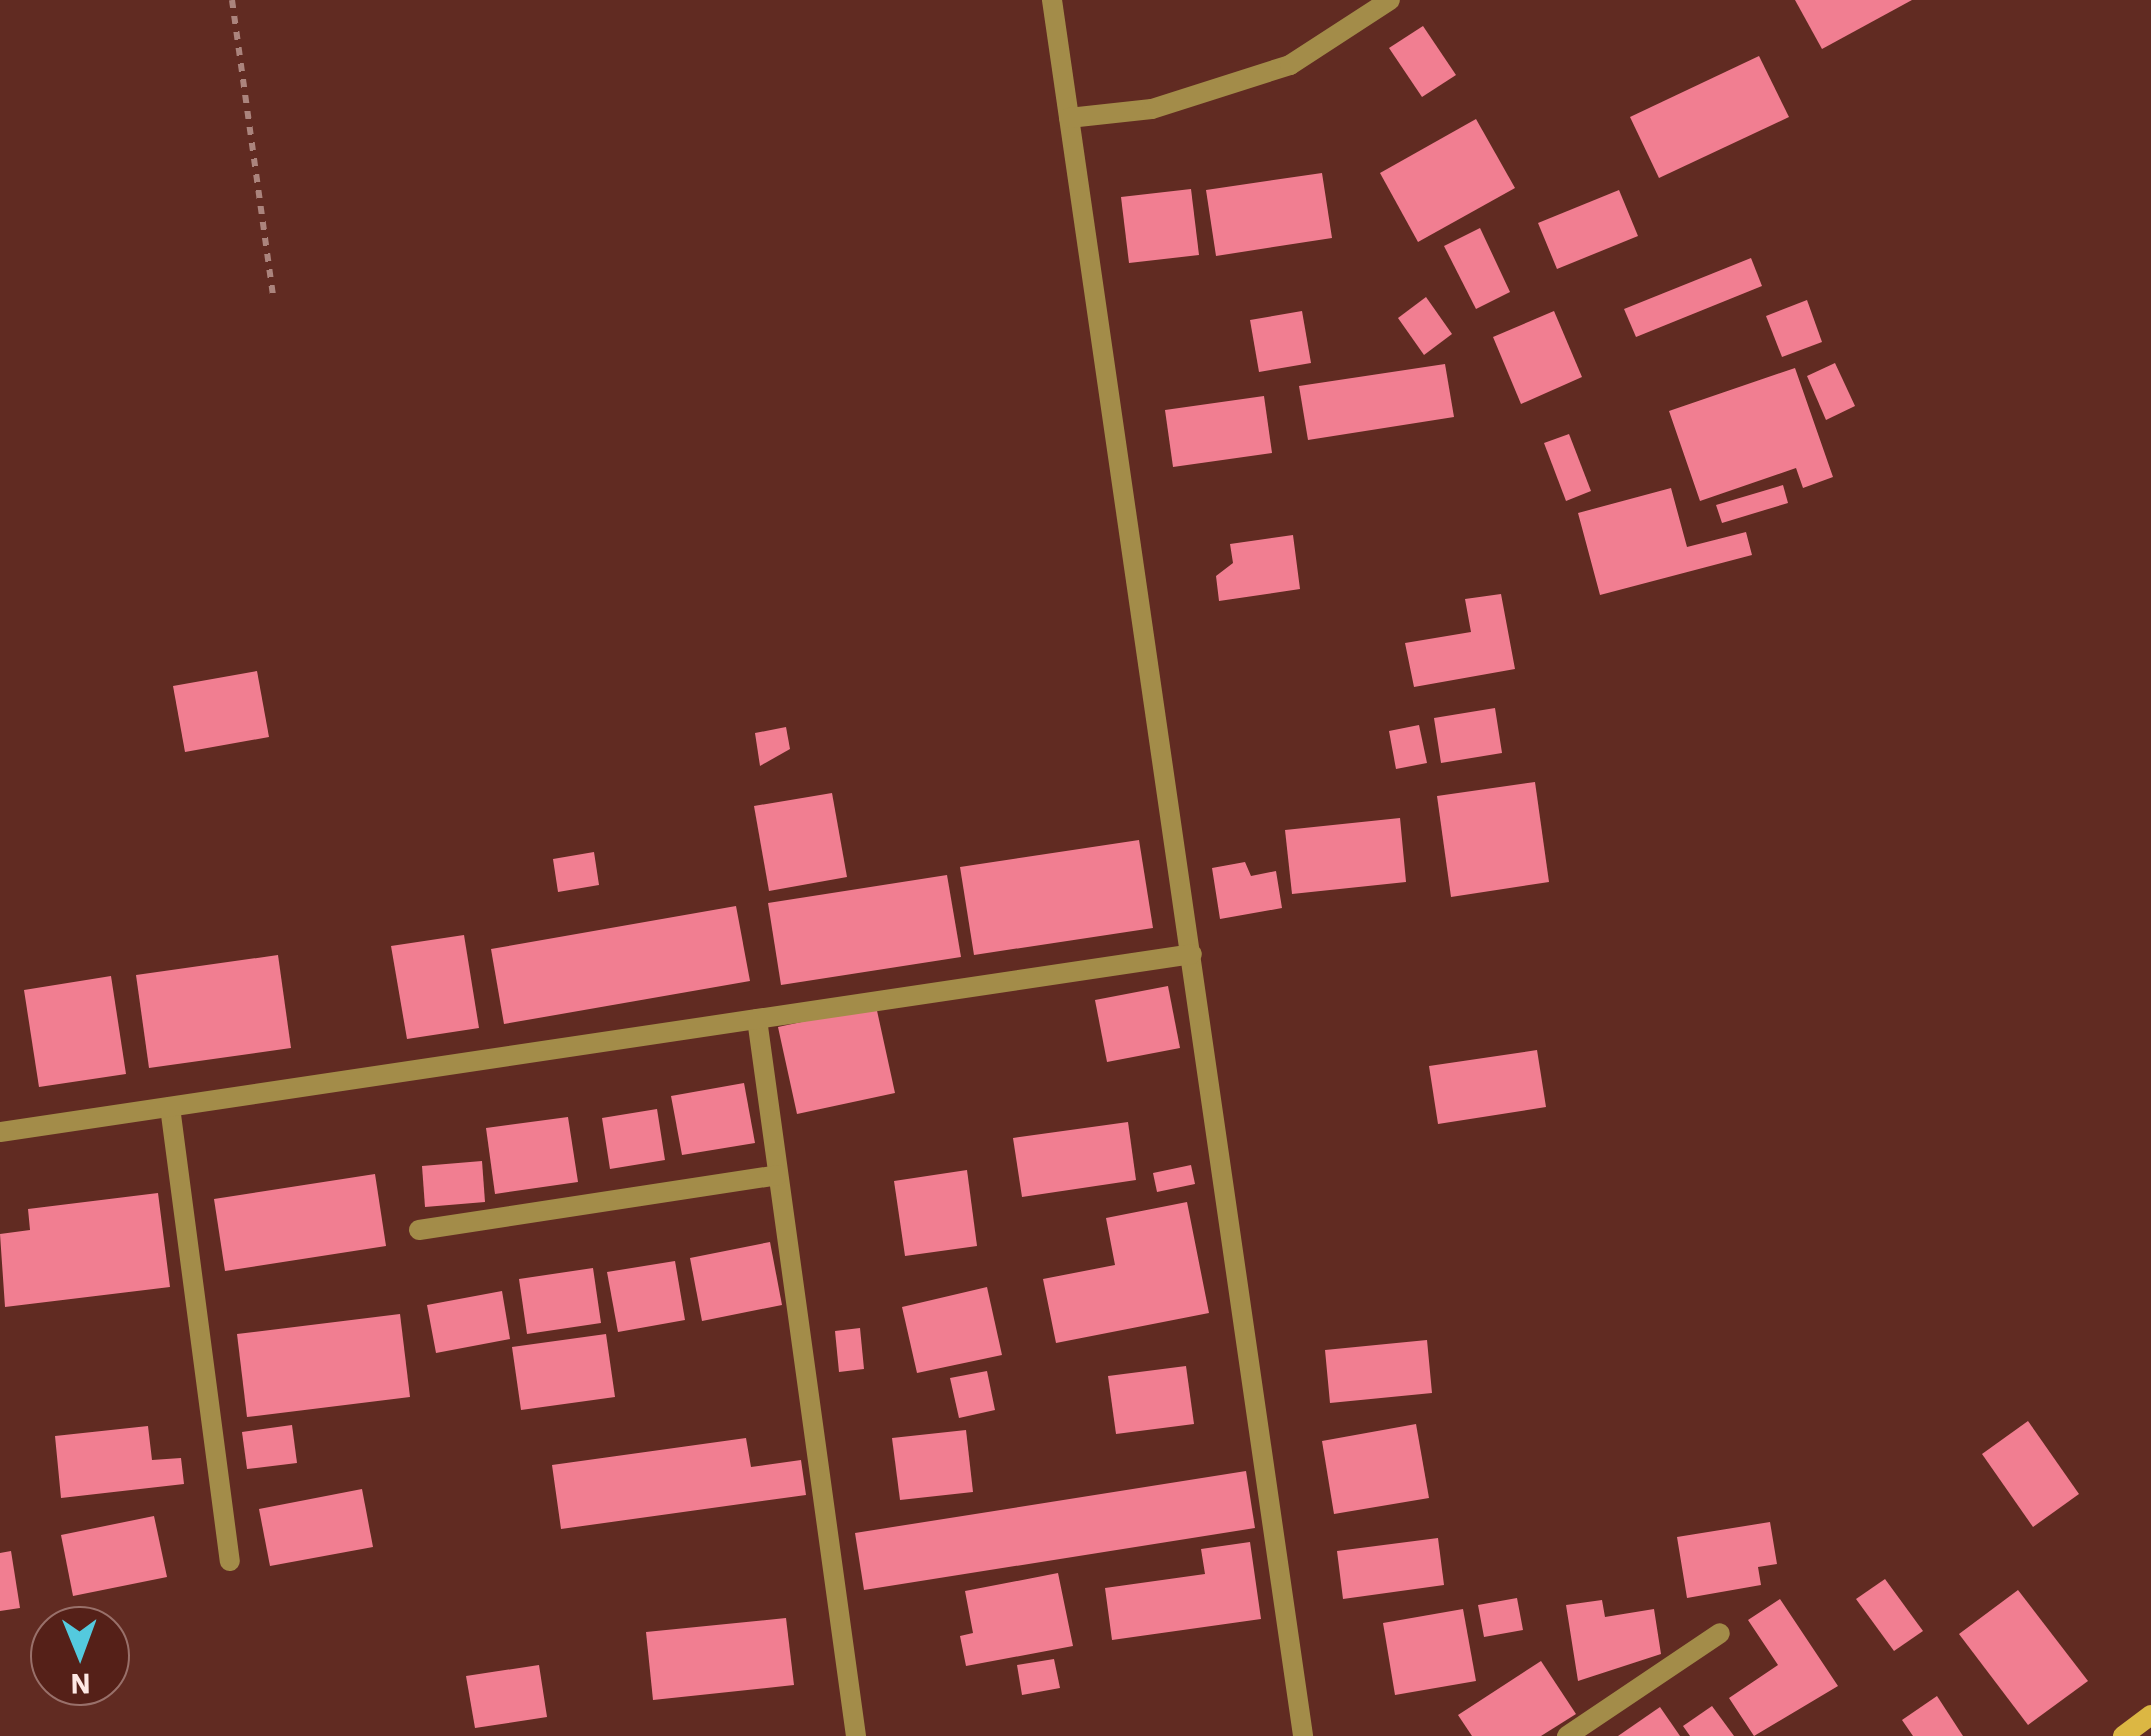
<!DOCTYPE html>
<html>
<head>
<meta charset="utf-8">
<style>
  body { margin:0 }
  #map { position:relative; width:2151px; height:1736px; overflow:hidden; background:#612b22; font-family:"IBM Plex Sans",sans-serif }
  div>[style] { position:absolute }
  .building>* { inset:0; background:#f17e91 }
  .path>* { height:6px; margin-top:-3px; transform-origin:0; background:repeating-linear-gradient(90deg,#ab847d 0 8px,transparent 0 16px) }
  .minor>* { height:20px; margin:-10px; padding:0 10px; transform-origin:10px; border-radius:10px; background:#a38c49 }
  .secondary>* { height:20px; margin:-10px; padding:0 10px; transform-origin:10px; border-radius:10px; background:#dcb743 }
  span { translate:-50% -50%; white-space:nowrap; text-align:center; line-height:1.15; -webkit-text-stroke:10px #552018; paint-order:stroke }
  .north { position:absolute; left:30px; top:1606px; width:100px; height:100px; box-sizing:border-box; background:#552018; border:2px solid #99706a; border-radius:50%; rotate:179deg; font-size:28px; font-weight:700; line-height:40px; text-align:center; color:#fee8e4 }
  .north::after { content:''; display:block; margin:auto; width:35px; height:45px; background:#54cade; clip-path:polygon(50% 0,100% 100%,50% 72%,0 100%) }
</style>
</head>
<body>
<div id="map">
  <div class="building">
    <div style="clip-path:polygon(1795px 0,1912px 0,1822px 49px)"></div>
    <div style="clip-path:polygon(1423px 26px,1456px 75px,1422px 97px,1389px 48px)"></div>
    <div style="clip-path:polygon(1759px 56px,1789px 117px,1659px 178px,1630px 117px)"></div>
    <div style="clip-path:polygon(1476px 119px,1515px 188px,1418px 242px,1380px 173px)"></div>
    <div style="clip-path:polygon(1322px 173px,1332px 238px,1216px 256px,1206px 190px)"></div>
    <div style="clip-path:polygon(1191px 189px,1199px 255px,1129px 263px,1121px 197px)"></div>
    <div style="clip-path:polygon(1619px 190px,1638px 236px,1557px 269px,1538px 223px)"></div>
    <div style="clip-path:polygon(1480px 228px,1510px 292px,1476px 309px,1444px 246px)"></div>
    <div style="clip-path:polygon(1751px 258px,1762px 286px,1636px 337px,1624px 309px)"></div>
    <div style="clip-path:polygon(1426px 297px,1452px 334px,1424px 355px,1398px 318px)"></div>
    <div style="clip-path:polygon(1807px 300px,1822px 342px,1782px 357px,1766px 316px)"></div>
    <div style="clip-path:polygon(1302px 311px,1311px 363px,1259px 372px,1250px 320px)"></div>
    <div style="clip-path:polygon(1554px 311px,1582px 377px,1521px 404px,1493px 337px)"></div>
    <div style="clip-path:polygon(1835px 363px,1855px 406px,1826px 420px,1807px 376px)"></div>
    <div style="clip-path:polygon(1445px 364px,1454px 417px,1308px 440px,1299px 386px)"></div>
    <div style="clip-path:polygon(1795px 368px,1833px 477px,1803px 488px,1796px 468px,1700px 501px,1669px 411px)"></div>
    <div style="clip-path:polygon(1264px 396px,1272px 453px,1173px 467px,1165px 410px)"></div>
    <div style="clip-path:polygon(1569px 434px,1591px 491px,1566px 501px,1544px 443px)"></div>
    <div style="clip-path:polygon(1783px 485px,1788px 503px,1722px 523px,1716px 505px)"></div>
    <div style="clip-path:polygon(1671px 488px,1687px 547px,1746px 532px,1752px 555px,1600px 595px,1578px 513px)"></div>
    <div style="clip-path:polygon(1293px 535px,1300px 589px,1219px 601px,1216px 576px,1233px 563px,1230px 544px)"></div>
    <div style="clip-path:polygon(1501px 594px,1515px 669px,1414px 687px,1405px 643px,1471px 632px,1465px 599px)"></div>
    <div style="clip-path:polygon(257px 671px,269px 737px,185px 752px,173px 686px)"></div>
    <div style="clip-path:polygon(1495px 708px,1502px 753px,1441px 763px,1434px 718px)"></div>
    <div style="clip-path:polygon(1419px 725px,1427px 763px,1396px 769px,1389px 731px)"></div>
    <div style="clip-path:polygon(786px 727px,790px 749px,760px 766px,755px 733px)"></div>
    <div style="clip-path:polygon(1535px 782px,1549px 882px,1451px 897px,1437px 796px)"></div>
    <div style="clip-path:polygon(832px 793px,847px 877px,769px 891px,754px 806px)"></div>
    <div style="clip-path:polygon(1400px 818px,1406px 882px,1292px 894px,1285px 830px)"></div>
    <div style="clip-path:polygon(1139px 840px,1153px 928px,974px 955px,960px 867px)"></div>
    <div style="clip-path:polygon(594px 852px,599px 885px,558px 892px,553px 859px)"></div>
    <div style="clip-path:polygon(1245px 862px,1251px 876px,1276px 871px,1282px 908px,1220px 919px,1212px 868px)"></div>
    <div style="clip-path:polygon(947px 875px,961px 957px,781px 985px,768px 903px)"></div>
    <div style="clip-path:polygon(736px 906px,750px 981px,504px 1024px,491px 949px)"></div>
    <div style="clip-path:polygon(464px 935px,479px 1028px,407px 1039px,391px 946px)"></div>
    <div style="clip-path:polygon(278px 955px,291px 1048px,149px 1068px,136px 975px)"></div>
    <div style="clip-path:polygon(111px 976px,126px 1074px,39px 1087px,24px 990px)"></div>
    <div style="clip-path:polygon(1168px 986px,1180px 1048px,1107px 1062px,1095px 1000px)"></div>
    <div style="clip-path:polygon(876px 1006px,895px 1093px,797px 1114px,778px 1027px)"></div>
    <div style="clip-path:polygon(1537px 1050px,1546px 1107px,1438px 1124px,1429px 1066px)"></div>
    <div style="clip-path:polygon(744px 1083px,755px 1143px,682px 1155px,671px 1096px)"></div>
    <div style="clip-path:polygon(657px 1109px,665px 1160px,610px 1169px,602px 1118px)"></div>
    <div style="clip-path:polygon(568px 1117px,578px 1182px,495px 1194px,486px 1128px)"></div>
    <div style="clip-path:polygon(1128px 1122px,1136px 1180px,1022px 1197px,1013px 1138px)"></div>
    <div style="clip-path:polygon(482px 1161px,485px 1202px,425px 1207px,422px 1166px)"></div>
    <div style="clip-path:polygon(1191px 1165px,1195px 1184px,1157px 1192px,1153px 1173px)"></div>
    <div style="clip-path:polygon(967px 1170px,977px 1246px,905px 1256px,894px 1181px)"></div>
    <div style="clip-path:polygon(375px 1174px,386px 1246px,225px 1271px,214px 1199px)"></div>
    <div style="clip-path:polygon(158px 1193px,170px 1287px,5px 1307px,0 1234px,30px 1230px,28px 1209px)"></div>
    <div style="clip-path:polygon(1187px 1202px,1209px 1313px,1056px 1343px,1043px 1279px,1115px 1265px,1106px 1218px)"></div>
    <div style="clip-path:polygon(770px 1242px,782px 1305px,702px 1321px,690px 1258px)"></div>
    <div style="clip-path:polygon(675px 1261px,685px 1320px,618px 1332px,607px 1272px)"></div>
    <div style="clip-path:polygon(593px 1268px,601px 1323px,527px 1334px,519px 1279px)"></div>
    <div style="clip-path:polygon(987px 1287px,1002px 1355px,917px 1373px,902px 1307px)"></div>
    <div style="clip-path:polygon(502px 1291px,510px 1339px,436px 1353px,427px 1305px)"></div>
    <div style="clip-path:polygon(400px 1314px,410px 1397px,247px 1417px,237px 1334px)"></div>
    <div style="clip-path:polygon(860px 1328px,864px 1369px,839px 1372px,835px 1331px)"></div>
    <div style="clip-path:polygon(606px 1334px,615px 1397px,521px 1410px,512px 1347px)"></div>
    <div style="clip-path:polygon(1427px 1340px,1432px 1393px,1330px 1403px,1325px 1350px)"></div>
    <div style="clip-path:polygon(1186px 1366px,1194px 1424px,1116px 1434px,1108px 1376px)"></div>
    <div style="clip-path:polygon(987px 1371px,995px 1410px,959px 1418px,950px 1378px)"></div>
    <div style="clip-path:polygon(2028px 1421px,2079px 1494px,2033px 1527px,1982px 1454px)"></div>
    <div style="clip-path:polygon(1416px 1424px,1429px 1498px,1334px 1514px,1322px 1441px)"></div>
    <div style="clip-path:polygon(292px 1425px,297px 1463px,247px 1469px,242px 1432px)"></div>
    <div style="clip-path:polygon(148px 1426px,152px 1460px,181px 1458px,184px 1484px,61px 1498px,55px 1436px)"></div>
    <div style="clip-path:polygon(966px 1430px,973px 1492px,900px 1500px,892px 1438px)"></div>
    <div style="clip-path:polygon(746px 1438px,751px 1467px,801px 1460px,806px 1495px,561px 1529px,552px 1465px)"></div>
    <div style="clip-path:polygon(1246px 1471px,1255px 1528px,864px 1590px,855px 1533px)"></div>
    <div style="clip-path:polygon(362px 1489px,373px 1547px,270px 1566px,259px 1509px)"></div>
    <div style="clip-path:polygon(154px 1516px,167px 1577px,73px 1596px,61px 1535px)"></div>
    <div style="clip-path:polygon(1770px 1522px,1777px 1564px,1758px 1567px,1761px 1585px,1687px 1598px,1677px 1537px)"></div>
    <div style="clip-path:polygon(1438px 1538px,1444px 1585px,1343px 1599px,1337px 1551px)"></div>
    <div style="clip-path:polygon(1250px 1542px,1261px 1619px,1112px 1640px,1105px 1588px,1205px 1574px,1201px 1549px)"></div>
    <div style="clip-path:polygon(11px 1551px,20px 1608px,0 1611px,0 1553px)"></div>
    <div style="clip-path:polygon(1058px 1573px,1073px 1646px,966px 1666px,960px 1636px,973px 1633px,965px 1591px)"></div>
    <div style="clip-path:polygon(1885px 1579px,1923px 1631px,1894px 1651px,1856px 1599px)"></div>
    <div style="clip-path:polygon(2018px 1590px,2088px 1681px,2028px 1725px,1959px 1634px)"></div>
    <div style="clip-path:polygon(1517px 1598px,1523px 1630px,1484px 1637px,1478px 1605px)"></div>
    <div style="clip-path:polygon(1780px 1599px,1838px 1686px,1754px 1736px,1729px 1698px,1778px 1665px,1748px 1620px)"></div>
    <div style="clip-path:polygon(1602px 1600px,1605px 1617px,1654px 1609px,1661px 1654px,1578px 1681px,1566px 1605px)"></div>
    <div style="clip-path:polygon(1463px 1609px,1476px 1681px,1395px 1695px,1383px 1623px)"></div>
    <div style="clip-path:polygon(786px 1618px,794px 1685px,653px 1700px,646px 1632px)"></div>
    <div style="clip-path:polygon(1054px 1659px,1060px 1688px,1022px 1695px,1017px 1665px)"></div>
    <div style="clip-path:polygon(1541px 1661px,1576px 1714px,1541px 1736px,1472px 1736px,1458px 1715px)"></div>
    <div style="clip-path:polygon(539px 1665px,547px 1717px,475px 1728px,466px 1676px)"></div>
    <div style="clip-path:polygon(1937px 1696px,1963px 1736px,1913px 1736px,1902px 1720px)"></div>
    <div style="clip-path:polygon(1712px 1706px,1734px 1736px,1690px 1736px,1683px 1726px)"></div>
    <div style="clip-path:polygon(1660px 1707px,1680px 1736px,1618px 1736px)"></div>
  </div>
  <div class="path">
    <div style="left:232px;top:0;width:298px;rotate:82.1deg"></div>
  </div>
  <div class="minor">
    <div style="left:1052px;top:0;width:1754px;rotate:81.77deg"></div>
    <div style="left:1069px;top:118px;width:83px;rotate:-6.2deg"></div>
    <div style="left:1152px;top:109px;width:145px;rotate:-17.7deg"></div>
    <div style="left:1290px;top:65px;width:119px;rotate:-33deg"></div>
    <div style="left:757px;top:1019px;width:724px;rotate:82.14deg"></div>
    <div style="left:170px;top:1107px;width:458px;rotate:82.5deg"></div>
    <div style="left:0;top:1132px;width:1205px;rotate:-8.49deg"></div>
    <div style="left:419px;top:1230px;width:363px;rotate:-8.7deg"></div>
    <div style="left:1567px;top:1736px;width:184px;rotate:-33.9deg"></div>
  </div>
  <div class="secondary">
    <div style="left:2123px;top:1736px;width:35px;rotate:-37deg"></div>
  </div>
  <div class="north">N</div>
</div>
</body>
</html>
